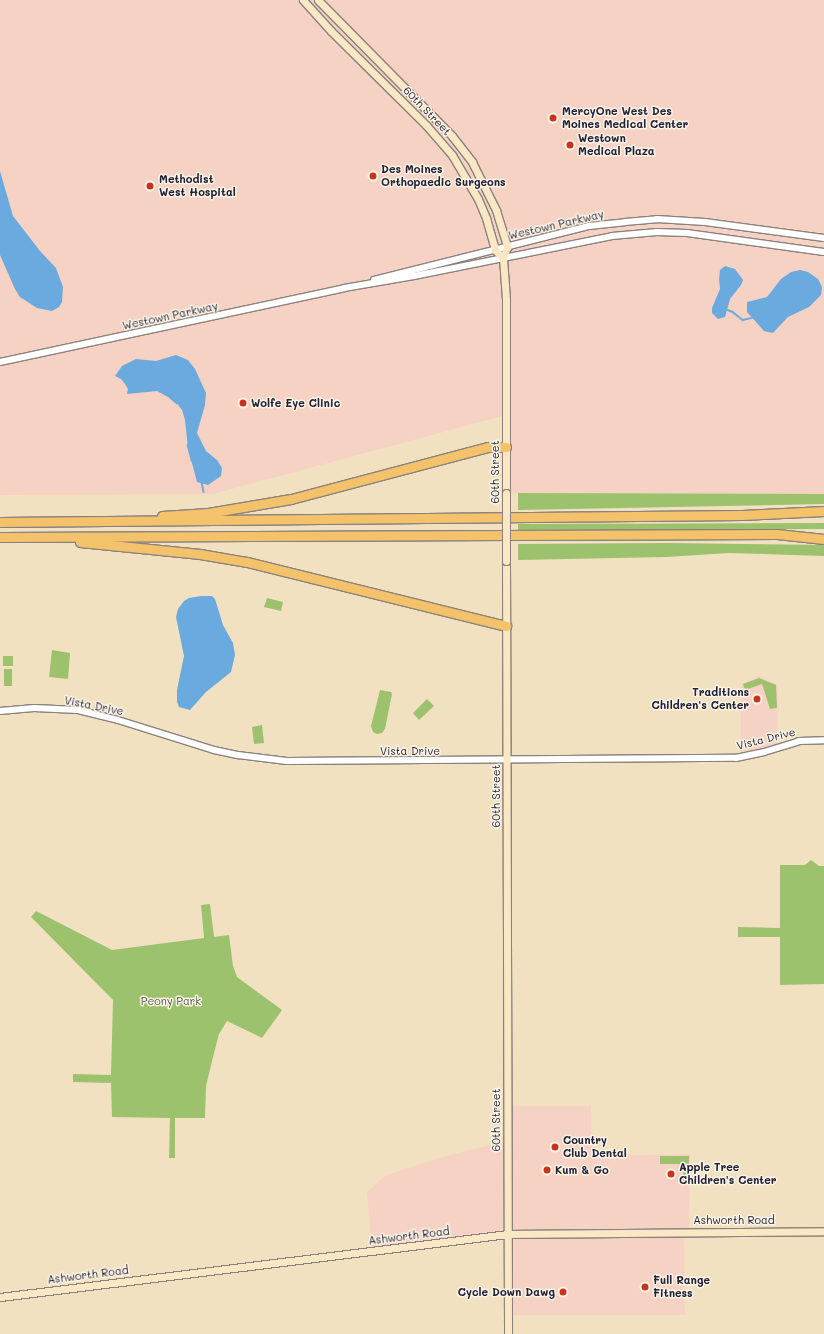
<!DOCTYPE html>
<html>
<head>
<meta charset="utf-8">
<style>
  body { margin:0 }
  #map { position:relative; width:824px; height:1334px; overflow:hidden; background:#f1e1c1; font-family:Mali,sans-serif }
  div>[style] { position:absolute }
  .built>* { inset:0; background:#f6d2c4 }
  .green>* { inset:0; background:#9cc26d }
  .water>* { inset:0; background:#6baade }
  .stream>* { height:1.5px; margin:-0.75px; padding:0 0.75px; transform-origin:0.75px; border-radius:0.75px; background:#6baade }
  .roads { filter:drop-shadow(1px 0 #8a827e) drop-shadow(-1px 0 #8a827e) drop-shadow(0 1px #8a827e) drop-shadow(0 -1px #8a827e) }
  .tertiary>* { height:6px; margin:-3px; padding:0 3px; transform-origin:3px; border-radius:3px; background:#fff }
  .secondary>* { height:7px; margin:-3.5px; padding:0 3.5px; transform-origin:3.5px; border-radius:3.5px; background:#fae7c3 }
  .motorway>* { height:9px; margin:-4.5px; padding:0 4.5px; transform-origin:4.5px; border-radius:4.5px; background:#f3c26a }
  .bridges { filter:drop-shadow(1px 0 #8a827e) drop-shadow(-1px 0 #8a827e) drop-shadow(0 1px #8a827e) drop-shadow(0 -1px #8a827e) }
  .secondary-bridge>* { height:7px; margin:-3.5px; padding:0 3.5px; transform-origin:3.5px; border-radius:3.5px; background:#fae7c3 }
  .dots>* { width:11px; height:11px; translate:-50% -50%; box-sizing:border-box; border:2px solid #fcf5e5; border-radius:50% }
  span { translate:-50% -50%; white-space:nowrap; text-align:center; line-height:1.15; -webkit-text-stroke:3px #fcf5e5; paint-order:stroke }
  .street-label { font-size:11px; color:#22223b }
  .poi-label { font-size:11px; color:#22223b; font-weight:700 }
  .left { translate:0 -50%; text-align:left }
  .right { translate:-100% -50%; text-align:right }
  .park-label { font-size:11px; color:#4d5a4c }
</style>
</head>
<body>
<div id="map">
  <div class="built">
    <div style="clip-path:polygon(0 0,824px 0,824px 494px,506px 493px,506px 415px,213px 494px,0 495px)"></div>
    <div style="clip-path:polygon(759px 676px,778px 685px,777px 747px,741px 757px,741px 684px)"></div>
    <div style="clip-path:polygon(507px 1106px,591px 1106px,591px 1156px,690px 1154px,689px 1232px,684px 1232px,685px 1315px,508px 1315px,508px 1235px,372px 1251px,367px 1192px,386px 1175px,449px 1155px,507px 1141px)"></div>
  </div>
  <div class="green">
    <div style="clip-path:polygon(518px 493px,824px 494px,824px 504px,518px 510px)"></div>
    <div style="clip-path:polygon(824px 523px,824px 529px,518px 530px,518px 524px)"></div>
    <div style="clip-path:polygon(667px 543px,824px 545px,824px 556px,729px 553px,666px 557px,518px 560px,518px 544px)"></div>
    <div style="clip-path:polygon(267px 598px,283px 602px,281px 611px,264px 607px)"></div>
    <div style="clip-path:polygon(52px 650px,70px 653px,68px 679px,49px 677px)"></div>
    <div style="clip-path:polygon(3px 656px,13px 656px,13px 666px,3px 666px)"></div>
    <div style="clip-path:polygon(4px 669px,12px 669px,12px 686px,4px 686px)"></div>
    <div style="clip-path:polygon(759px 678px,776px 685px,777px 708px,770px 709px,762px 684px,745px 690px,743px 684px)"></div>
    <div style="clip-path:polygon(380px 690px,391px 692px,392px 694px,385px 729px,382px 733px,377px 734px,373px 732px,371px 726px)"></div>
    <div style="clip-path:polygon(427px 699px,434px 706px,419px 720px,413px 713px)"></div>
    <div style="clip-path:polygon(262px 725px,264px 743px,254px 744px,252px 727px)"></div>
    <div style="clip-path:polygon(811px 860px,819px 866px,824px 866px,824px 984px,780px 985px,780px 937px,738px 937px,738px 927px,780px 928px,780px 865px,805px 865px)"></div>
    <div style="clip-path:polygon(210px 904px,214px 937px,229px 935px,233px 966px,237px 977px,282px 1010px,262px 1038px,227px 1021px,219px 1034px,214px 1053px,206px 1086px,205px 1118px,175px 1118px,175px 1158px,169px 1158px,170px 1118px,112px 1117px,111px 1083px,73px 1082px,73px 1074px,111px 1075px,113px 1000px,31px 917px,36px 911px,112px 950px,204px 938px,201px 905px)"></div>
    <div style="clip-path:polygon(660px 1156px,689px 1156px,689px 1183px,683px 1183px,683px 1164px,660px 1164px)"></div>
  </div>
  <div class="water">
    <div style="clip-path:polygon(0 171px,13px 216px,40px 251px,56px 268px,63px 287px,62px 302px,59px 307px,52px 311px,37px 308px,20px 297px,15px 289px,0 255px)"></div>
    <div style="clip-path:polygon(725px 266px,735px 269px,743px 280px,741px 285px,730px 299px,725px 317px,718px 319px,712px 313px,712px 308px,720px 289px,719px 279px,720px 270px)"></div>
    <div style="clip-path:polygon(800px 270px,808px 272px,818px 279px,822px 287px,821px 295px,809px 307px,788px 317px,773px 333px,764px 331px,747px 312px,747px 302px,767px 297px,781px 279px,791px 272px)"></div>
    <div style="clip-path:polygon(176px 355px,188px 360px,195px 369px,206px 393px,205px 405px,197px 433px,206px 451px,217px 460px,222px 468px,221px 476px,208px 485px,197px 482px,188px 448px,185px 420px,182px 410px,175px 401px,157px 391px,127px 394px,128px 389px,125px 384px,121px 379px,115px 376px,122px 366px,136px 359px,156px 361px)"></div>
    <div style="clip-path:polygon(201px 596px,212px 596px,215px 599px,223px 625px,233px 643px,235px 655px,231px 672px,206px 692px,190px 710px,179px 707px,177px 702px,177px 690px,184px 656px,176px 617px,178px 609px,184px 601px,189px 598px)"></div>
  </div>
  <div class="stream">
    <div style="left:728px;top:310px;width:5px;rotate:22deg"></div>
    <div style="left:733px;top:312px;width:13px;rotate:39deg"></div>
    <div style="left:743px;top:320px;width:9px;rotate:-13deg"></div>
    <div style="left:171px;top:398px;width:8px;rotate:40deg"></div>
    <div style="left:188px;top:445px;width:16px;rotate:75deg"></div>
    <div style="left:202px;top:482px;width:10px;rotate:79deg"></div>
  </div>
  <div class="roads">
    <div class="tertiary">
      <div style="left:374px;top:280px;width:222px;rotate:-14.1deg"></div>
      <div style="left:589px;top:226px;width:36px;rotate:-6deg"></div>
      <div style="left:625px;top:222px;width:32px;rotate:-5deg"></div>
      <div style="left:657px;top:219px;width:48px;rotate:3.6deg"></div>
      <div style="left:705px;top:222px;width:120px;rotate:7.7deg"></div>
      <div style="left:0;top:362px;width:352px;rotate:-12.1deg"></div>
      <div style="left:344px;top:288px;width:71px;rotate:-9.7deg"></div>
      <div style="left:414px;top:276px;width:202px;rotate:-11.4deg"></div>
      <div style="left:612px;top:236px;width:45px;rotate:-5.1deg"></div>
      <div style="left:657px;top:232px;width:30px;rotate:2deg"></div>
      <div style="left:687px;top:233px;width:138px;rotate:7.9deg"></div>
      <div style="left:0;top:711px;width:34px;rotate:-5deg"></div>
      <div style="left:34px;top:708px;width:44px;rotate:2.6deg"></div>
      <div style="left:78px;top:710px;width:41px;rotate:14deg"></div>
      <div style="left:118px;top:720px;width:101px;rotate:17.4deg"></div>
      <div style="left:214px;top:750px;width:25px;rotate:12deg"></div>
      <div style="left:238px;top:755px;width:49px;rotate:7deg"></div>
      <div style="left:287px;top:761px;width:449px;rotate:-0.4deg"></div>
      <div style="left:736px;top:758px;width:29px;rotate:-12deg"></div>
      <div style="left:764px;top:752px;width:37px;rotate:-17deg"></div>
      <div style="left:799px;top:741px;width:25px;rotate:-2deg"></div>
    </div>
    <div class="secondary">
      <div style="left:303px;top:0;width:42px;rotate:47.9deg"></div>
      <div style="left:331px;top:31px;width:134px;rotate:44.7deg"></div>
      <div style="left:426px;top:125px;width:40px;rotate:49deg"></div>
      <div style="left:452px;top:155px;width:51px;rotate:59.4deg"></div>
      <div style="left:478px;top:199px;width:21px;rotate:67deg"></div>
      <div style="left:486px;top:218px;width:33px;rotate:74deg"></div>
      <div style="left:495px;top:250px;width:11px;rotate:45deg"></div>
      <div style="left:318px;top:0;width:191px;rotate:45.4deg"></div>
      <div style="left:452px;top:136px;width:33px;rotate:52deg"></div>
      <div style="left:472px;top:162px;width:54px;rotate:63.4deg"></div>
      <div style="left:496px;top:210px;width:39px;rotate:73deg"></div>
      <div style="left:507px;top:247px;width:12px;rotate:110deg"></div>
      <div style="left:503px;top:258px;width:41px;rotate:85.8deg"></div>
      <div style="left:506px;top:299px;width:194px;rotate:90deg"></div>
      <div style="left:506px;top:561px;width:773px;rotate:89.85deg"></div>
      <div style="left:0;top:1297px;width:512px;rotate:-7.07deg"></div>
      <div style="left:508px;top:1234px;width:316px;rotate:-0.5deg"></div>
    </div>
    <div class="motorway">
      <div style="left:162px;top:516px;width:46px;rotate:-3.7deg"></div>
      <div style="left:208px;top:513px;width:84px;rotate:-9.6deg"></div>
      <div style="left:291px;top:499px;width:204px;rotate:-14.8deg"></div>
      <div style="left:488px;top:447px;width:18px"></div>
      <div style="left:0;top:522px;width:742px;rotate:-0.54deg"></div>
      <div style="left:742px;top:515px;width:82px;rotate:-2.8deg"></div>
      <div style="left:0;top:537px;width:777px;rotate:-0.22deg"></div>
      <div style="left:777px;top:534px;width:47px;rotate:6.1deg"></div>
      <div style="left:80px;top:542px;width:121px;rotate:5.7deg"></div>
      <div style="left:200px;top:554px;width:48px;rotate:9.7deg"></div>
      <div style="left:247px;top:562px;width:267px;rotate:13.9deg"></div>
    </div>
  </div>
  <div class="bridges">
    <div class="secondary-bridge">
      <div style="left:506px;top:561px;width:68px;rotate:-90deg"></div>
    </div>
  </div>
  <div class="dots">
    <div style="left:553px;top:118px;background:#c8321e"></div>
    <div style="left:570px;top:145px;background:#c8321e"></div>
    <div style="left:373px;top:176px;background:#c8321e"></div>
    <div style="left:150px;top:186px;background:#c8321e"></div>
    <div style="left:243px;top:403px;background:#c8321e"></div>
    <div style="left:757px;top:699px;background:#c8321e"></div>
    <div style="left:555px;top:1147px;background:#c8321e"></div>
    <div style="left:547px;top:1170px;background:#c8321e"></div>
    <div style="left:671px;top:1174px;background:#c8321e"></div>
    <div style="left:645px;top:1287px;background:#c8321e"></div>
    <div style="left:563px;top:1292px;background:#c8321e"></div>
  </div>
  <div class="street-label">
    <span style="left:427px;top:111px;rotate:46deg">60th Street</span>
    <span style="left:556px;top:225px;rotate:-13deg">Westown Parkway</span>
    <span style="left:170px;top:316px;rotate:-12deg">Westown Parkway</span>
    <span style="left:495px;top:472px;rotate:-90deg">60th Street</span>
    <span style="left:94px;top:706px;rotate:11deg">Vista Drive</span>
    <span style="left:766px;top:739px;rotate:-14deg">Vista Drive</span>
    <span style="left:410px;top:751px">Vista Drive</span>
    <span style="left:496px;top:796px;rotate:-90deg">60th Street</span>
    <span style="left:496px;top:1120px;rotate:-90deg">60th Street</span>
    <span style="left:734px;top:1220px">Ashworth Road</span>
    <span style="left:409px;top:1236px;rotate:-7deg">Ashworth Road</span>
    <span style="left:88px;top:1275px;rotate:-7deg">Ashworth Road</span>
  </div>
  <div class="poi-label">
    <span class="left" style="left:562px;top:118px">MercyOne West Des<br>Moines Medical Center</span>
    <span class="left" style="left:578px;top:145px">Westown<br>Medical Plaza</span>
    <span class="left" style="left:381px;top:176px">Des Moines<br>Orthopaedic Surgeons</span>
    <span class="left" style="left:159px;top:186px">Methodist<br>West Hospital</span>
    <span class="left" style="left:251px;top:403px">Wolfe Eye Clinic</span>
    <span class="right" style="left:749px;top:699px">Traditions<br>Children's Center</span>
    <span class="left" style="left:563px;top:1147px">Country<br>Club Dental</span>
    <span class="left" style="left:679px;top:1174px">Apple Tree<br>Children's Center</span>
    <span class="left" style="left:555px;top:1170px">Kum &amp; Go</span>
    <span class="left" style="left:653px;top:1287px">Full Range<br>Fitness</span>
    <span class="right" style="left:555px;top:1292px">Cycle Down Dawg</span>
  </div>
  <div class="park-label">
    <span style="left:171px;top:1001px">Peony Park</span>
  </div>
</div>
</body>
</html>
